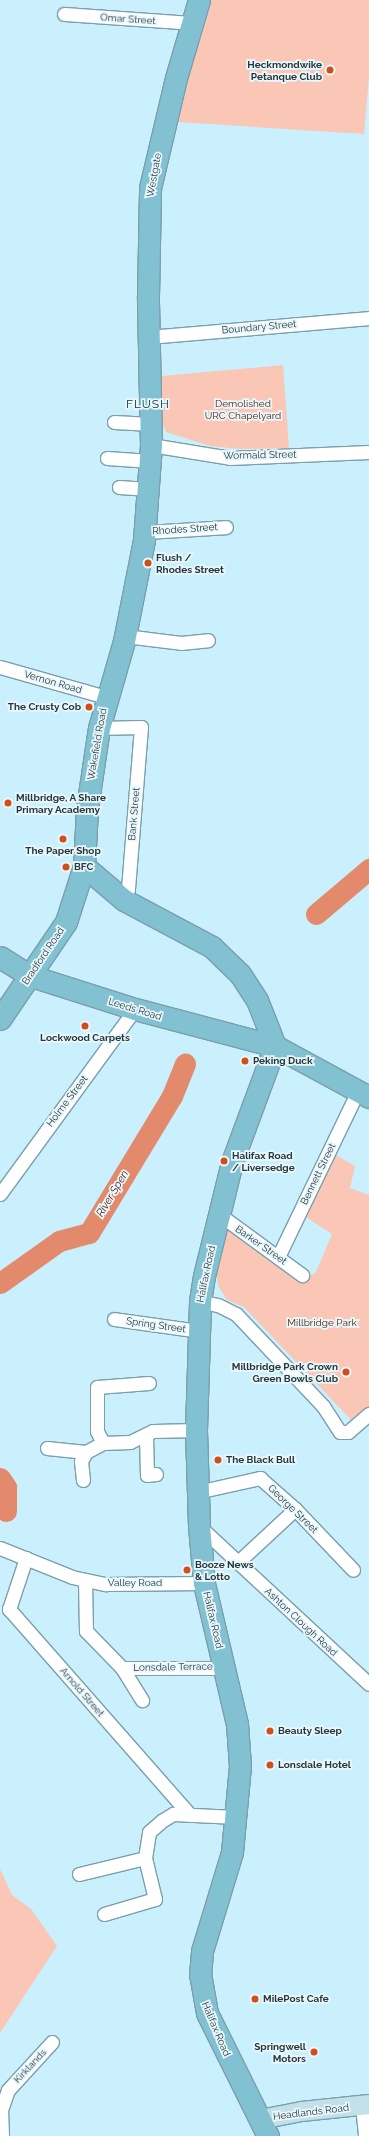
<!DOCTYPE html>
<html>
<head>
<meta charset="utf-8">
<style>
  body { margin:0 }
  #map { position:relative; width:369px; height:2136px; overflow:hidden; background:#c9f0fc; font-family:Raleway,sans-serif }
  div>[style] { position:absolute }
  .green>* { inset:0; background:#fac7b6 }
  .river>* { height:21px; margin:-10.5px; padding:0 10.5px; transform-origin:10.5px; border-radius:10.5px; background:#e38a6d }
  .roads { filter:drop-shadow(1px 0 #7b9fab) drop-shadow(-1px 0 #7b9fab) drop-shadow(0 1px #7b9fab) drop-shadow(0 -1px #7b9fab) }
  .street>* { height:13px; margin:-6.5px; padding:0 6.5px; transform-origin:6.5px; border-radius:6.5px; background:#fff }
  .secondary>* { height:19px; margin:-9.5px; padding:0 9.5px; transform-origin:9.5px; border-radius:9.5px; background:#c1e0e8 }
  .primary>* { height:21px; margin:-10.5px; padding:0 10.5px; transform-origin:10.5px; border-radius:10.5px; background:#82c1d1 }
  .dots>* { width:11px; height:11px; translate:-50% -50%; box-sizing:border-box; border:2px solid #e9f8fd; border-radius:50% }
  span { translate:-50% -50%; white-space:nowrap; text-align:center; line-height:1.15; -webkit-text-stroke:3.5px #e9f8fd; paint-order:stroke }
  .street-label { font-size:10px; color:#28373c }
  .poi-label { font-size:10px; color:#28373c; font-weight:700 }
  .right { translate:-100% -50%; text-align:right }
  .left { translate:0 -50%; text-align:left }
  .park-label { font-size:10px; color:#59210d }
  .water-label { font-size:11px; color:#571f0b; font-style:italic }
  .quarter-label { font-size:12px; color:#0a2f38; letter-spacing:1px }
</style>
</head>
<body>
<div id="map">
  <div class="green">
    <div style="clip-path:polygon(208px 0,369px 0,369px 76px,364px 134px,178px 122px)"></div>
    <div style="clip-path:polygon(283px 365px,289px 448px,240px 449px,210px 446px,166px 432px,161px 420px,162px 376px)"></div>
    <div style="clip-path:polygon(334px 1154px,355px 1166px,350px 1188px,369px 1195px,369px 1409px,353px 1422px,244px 1307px,227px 1300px,219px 1287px,213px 1259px,220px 1221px,299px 1278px,308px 1277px,316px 1272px,332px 1234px,304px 1216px)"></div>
    <div style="clip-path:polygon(0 1869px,12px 1895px,31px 1909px,57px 1946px,0 2033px)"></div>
  </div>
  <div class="river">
    <div style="left:316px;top:914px;width:70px;rotate:-40.3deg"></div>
    <div style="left:0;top:1283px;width:72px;rotate:-35.4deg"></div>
    <div style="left:59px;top:1241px;width:31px;rotate:-15deg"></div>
    <div style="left:89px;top:1233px;width:160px;rotate:-58.8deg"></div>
    <div style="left:172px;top:1096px;width:35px;rotate:-68deg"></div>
    <div style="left:0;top:1478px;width:11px;rotate:56deg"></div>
    <div style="left:6px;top:1487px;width:24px;rotate:90deg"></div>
  </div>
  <div class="roads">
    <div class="street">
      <div style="left:64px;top:14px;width:128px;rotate:4deg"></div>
      <div style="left:149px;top:337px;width:221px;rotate:-4.9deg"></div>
      <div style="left:114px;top:422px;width:37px;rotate:3deg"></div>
      <div style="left:151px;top:445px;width:80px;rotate:9.3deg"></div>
      <div style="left:230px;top:458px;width:139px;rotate:-2.5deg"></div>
      <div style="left:107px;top:458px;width:43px;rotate:4deg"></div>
      <div style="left:119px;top:487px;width:29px;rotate:4deg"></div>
      <div style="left:145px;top:532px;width:81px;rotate:-3.5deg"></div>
      <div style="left:125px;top:636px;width:56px;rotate:7.1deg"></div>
      <div style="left:181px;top:643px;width:27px;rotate:-6deg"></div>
      <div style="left:0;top:667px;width:110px;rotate:15.8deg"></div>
      <div style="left:99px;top:728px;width:42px;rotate:-1.4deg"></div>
      <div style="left:141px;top:727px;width:163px;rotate:94.6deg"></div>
      <div style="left:128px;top:889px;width:12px;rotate:110deg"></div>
      <div style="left:0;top:1194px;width:229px;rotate:-53.9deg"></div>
      <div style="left:220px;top:1215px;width:102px;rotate:36.2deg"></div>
      <div style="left:278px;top:1257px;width:184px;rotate:-64.3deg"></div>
      <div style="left:200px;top:1301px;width:18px;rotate:13deg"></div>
      <div style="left:218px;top:1305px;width:20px;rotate:27deg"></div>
      <div style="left:236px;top:1314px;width:127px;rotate:46.6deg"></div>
      <div style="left:323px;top:1406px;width:31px;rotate:57deg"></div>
      <div style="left:340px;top:1432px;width:8px"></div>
      <div style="left:348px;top:1432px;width:28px;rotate:-41deg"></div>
      <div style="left:114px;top:1319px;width:86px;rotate:8deg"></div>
      <div style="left:146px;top:1435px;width:40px;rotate:88.6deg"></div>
      <div style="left:147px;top:1475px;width:9px;rotate:-6deg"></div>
      <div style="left:103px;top:1443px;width:13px;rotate:-117deg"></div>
      <div style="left:97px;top:1431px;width:44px;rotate:-90deg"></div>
      <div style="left:97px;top:1387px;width:52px;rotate:-4.4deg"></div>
      <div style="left:47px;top:1448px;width:39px;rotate:6deg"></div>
      <div style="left:86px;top:1452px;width:19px;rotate:-28deg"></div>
      <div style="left:103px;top:1443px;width:27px;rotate:-2deg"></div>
      <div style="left:130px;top:1442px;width:25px;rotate:-26deg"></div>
      <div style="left:153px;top:1431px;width:43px;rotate:-1.3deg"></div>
      <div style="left:83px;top:1480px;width:19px;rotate:-96deg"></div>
      <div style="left:81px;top:1461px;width:10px;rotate:-61deg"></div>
      <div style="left:197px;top:1492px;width:65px;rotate:-12.5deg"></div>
      <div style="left:260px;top:1478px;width:47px;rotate:41.5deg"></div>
      <div style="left:295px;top:1509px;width:84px;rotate:46.4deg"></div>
      <div style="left:199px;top:1526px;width:232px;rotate:42.9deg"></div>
      <div style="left:0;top:1548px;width:78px;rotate:21.9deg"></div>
      <div style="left:72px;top:1577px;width:35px;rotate:12deg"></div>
      <div style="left:106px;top:1584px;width:98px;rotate:-0.6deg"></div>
      <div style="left:26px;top:1558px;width:54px;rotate:108.4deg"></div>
      <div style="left:9px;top:1609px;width:274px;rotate:48.7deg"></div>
      <div style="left:238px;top:1562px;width:78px;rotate:-42.9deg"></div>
      <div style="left:85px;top:1580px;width:51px;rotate:88.9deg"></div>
      <div style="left:86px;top:1631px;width:52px;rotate:45.8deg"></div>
      <div style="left:122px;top:1668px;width:38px;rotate:58deg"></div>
      <div style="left:122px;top:1668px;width:90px"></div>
      <div style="left:212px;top:1668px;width:11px;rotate:-15deg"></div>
      <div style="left:79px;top:1874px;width:68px;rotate:-13.6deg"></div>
      <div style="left:104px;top:1914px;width:53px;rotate:-16.4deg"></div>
      <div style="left:155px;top:1899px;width:42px;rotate:-103.7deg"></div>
      <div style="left:145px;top:1858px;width:26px;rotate:-81deg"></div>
      <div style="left:149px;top:1832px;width:18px;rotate:-41deg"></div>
      <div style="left:163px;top:1820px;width:12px;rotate:-31deg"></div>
      <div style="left:173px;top:1814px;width:63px;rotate:2.7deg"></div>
      <div style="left:362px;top:2106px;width:30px;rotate:84deg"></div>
      <div style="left:2px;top:2136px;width:26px;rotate:-92deg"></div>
      <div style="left:1px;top:2110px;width:21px;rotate:-71deg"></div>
      <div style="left:8px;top:2090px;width:65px;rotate:-47.5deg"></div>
    </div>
    <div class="secondary">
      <div style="left:260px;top:2119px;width:42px;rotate:-11deg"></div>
      <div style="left:301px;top:2111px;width:68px;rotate:-5.9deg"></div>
    </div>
    <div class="primary">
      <div style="left:84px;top:866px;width:52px;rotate:40.4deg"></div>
      <div style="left:124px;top:900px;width:100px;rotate:28.1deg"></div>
      <div style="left:212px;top:947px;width:39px;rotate:44deg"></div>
      <div style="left:240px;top:974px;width:31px;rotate:57deg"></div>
      <div style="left:257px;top:1000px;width:49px;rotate:68.6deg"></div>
      <div style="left:0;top:957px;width:36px;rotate:32deg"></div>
      <div style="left:31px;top:976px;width:109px;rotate:17.6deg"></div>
      <div style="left:135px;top:1009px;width:145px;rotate:14.8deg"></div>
      <div style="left:275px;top:1046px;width:107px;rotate:28.5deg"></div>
      <div style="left:0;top:1019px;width:117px;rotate:-55.8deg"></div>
      <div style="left:66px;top:922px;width:59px;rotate:-72.2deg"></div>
      <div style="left:84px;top:866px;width:58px;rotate:-87deg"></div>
      <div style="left:87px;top:808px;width:81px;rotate:-81.5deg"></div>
      <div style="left:99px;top:728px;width:91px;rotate:-74deg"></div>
      <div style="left:124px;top:641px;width:103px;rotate:-78.8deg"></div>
      <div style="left:144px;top:540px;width:95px;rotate:-85.8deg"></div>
      <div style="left:151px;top:445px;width:149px;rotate:-91.2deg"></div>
      <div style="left:148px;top:296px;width:108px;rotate:-88.9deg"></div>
      <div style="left:150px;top:188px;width:113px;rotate:-76.7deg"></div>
      <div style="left:176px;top:78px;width:81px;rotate:-73.6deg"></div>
      <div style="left:268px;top:2136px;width:137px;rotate:-116.4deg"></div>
      <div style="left:207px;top:2013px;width:39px;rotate:-100deg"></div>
      <div style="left:200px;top:1975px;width:24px;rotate:-85deg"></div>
      <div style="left:202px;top:1951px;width:103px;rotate:-73.1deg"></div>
      <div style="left:232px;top:1852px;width:86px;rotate:-84.7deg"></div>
      <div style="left:240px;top:1766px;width:42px;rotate:-94.1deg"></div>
      <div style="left:237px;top:1724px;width:145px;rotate:-103.2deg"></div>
      <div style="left:204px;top:1583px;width:57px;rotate:-95deg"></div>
      <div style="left:199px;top:1526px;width:96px;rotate:-91.8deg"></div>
      <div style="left:196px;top:1430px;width:129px;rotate:-88.2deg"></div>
      <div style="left:200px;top:1301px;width:25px;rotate:-81deg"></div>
      <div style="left:204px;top:1276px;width:117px;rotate:-76.2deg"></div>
      <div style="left:232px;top:1162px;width:124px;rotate:-69.7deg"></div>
    </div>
  </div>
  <div class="dots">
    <div style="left:330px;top:70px;background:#d34d18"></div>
    <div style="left:148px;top:563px;background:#d34d18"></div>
    <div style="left:89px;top:707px;background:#d34d18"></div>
    <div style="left:8px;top:803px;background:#d34d18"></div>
    <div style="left:63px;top:839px;background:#d34d18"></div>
    <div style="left:66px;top:867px;background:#d34d18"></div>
    <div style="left:85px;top:1026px;background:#d34d18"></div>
    <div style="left:245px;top:1061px;background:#d34d18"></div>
    <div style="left:224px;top:1161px;background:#d34d18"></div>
    <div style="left:346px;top:1372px;background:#d34d18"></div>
    <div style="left:218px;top:1460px;background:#d34d18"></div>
    <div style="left:187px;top:1570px;background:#d34d18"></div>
    <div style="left:270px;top:1731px;background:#d34d18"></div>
    <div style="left:270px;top:1765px;background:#d34d18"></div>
    <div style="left:255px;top:1999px;background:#d34d18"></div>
    <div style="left:314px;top:2052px;background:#d34d18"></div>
  </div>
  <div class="street-label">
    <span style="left:128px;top:19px;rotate:4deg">Omar Street</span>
    <span style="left:154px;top:175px;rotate:-80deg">Westgate</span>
    <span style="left:259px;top:327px;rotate:-5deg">Boundary Street</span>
    <span style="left:260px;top:455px;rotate:-1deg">Wormald Street</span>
    <span style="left:185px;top:529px;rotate:-4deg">Rhodes Street</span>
    <span style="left:53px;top:682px;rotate:16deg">Vernon Road</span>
    <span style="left:97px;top:744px;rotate:-80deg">Wakefield Road</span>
    <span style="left:134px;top:814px;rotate:-85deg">Bank Street</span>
    <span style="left:43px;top:956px;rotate:-56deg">Bradford Road</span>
    <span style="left:135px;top:1009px;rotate:17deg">Leeds Road</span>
    <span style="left:67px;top:1101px;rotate:-53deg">Holme Street</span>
    <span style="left:318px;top:1174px;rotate:-64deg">Bennett Street</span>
    <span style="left:261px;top:1245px;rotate:35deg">Barker Street</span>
    <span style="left:206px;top:1274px;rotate:-78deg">Halifax Road</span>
    <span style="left:156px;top:1325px;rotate:8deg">Spring Street</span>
    <span style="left:293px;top:1509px;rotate:44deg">George Street</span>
    <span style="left:135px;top:1583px">Valley Road</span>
    <span style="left:213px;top:1620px;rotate:77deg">Halifax Road</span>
    <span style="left:301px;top:1622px;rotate:43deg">Ashton Clough Road</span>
    <span style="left:173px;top:1667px;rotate:-1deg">Lonsdale Terrace</span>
    <span style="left:82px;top:1692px;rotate:49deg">Arnold Street</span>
    <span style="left:216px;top:2029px;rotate:67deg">Halifax Road</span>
    <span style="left:30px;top:2066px;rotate:-47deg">Kirklands</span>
    <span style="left:311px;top:2112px;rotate:-7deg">Headlands Road</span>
  </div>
  <div class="poi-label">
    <span class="right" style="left:322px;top:70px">Heckmondwike<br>Petanque Club</span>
    <span class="left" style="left:156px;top:563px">Flush /<br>Rhodes Street</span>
    <span class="right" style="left:81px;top:707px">The Crusty Cob</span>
    <span class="left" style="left:16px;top:803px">Millbridge, A Share<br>Primary Academy</span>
    <span style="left:63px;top:851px">The Paper Shop</span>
    <span class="left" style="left:74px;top:867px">BFC</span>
    <span style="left:85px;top:1038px">Lockwood Carpets</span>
    <span class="left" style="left:253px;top:1061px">Peking Duck</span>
    <span class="left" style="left:232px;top:1161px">Halifax Road<br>/ Liversedge</span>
    <span class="right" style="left:338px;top:1372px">Millbridge Park Crown<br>Green Bowls Club</span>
    <span class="left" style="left:226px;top:1460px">The Black Bull</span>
    <span class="left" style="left:195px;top:1570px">Booze News<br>&amp; Lotto</span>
    <span class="left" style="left:278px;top:1731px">Beauty Sleep</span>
    <span class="left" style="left:278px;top:1765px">Lonsdale Hotel</span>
    <span class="left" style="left:263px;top:1999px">MilePost Cafe</span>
    <span class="right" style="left:306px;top:2052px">Springwell<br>Motors</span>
  </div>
  <div class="park-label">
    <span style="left:243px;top:409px">Demolished<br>URC Chapelyard</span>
    <span style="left:322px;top:1323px">Millbridge Park</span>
  </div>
  <div class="water-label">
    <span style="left:113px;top:1194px;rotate:-59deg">River Spen</span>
  </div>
  <div class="quarter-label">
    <span style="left:148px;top:405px">FLUSH</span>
  </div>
</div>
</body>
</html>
